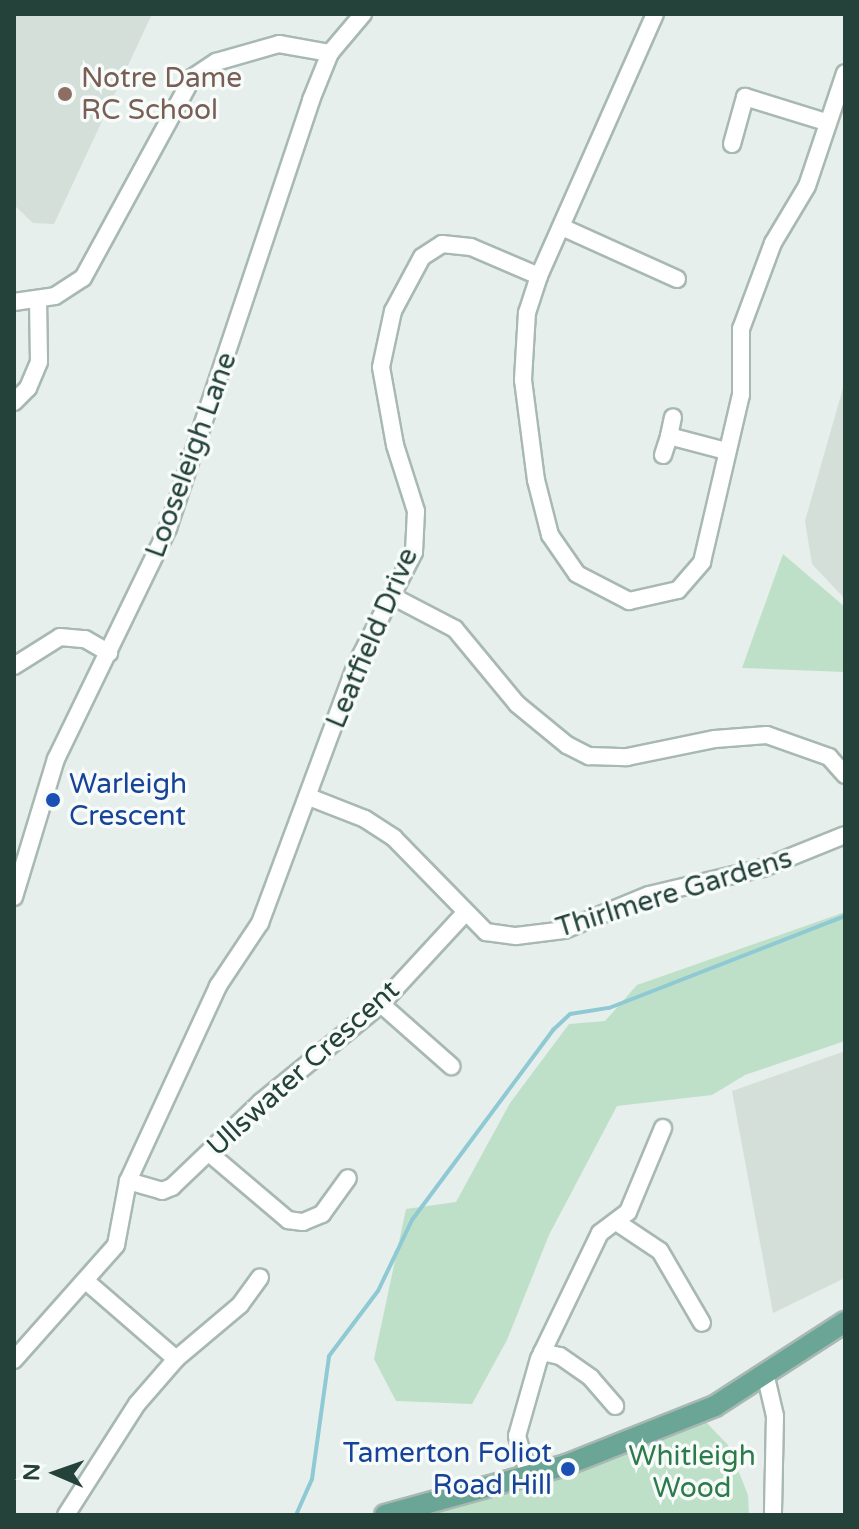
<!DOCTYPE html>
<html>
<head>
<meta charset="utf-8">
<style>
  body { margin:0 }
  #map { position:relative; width:859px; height:1529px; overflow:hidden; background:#e6efeb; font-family:"Varela Round",sans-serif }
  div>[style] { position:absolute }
  .built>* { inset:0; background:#d4dfda }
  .green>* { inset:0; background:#bfe0c8 }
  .stream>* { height:4px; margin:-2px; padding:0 2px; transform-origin:2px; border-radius:2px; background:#8ec9d4 }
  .roads { filter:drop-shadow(2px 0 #a8b8b2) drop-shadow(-2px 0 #a8b8b2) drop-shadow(0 2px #a8b8b2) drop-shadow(0 -2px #a8b8b2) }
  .minor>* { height:16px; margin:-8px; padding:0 8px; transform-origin:8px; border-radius:8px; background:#fff }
  .major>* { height:20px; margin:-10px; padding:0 10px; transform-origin:10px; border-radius:10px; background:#6aa596 }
  .dots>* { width:22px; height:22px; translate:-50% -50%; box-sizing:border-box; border:4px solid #f7fbf9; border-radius:50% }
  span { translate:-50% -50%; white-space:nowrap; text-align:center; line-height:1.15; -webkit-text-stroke:7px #f7fbf9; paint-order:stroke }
  .education-label { font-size:28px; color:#785e54 }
  .left { translate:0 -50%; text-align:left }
  .street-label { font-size:28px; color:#24423a }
  .transit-label { font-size:28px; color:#164399 }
  .right { translate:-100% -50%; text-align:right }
  .park-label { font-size:28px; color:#2d7a4b }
  .frame { position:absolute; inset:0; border:16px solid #24423a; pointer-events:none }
  .north { position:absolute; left:16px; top:1433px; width:80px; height:80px; -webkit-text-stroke:6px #f7fbf9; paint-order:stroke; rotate:272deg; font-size:22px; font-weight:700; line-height:32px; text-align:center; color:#24423a }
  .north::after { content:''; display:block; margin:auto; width:28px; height:36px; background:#24423a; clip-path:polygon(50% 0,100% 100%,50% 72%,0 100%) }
</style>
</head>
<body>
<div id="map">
  <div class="built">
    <div style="clip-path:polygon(14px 14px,152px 14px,54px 224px,33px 223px,14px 205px)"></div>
    <div style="clip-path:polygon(845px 381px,845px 599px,812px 564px,805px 521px)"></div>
    <div style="clip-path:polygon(845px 1051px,845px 1278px,773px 1313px,732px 1091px)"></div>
  </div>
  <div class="green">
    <div style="clip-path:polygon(783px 554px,845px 607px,845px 672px,742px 668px)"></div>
    <div style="clip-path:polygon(845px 912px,845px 1041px,745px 1075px,712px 1095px,617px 1106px,549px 1235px,507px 1340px,472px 1404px,396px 1401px,374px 1359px,406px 1209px,456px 1202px,510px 1103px,569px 1024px,605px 1021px,637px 985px)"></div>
    <div style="clip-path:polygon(705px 1421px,728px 1445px,748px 1495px,749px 1515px,425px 1515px,602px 1461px)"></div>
  </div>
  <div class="stream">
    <div style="left:296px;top:1515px;width:39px;rotate:-66deg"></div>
    <div style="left:312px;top:1479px;width:124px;rotate:-82.1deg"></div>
    <div style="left:329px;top:1356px;width:81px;rotate:-53deg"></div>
    <div style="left:378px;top:1291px;width:79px;rotate:-64.4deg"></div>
    <div style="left:412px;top:1220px;width:237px;rotate:-53.4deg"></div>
    <div style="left:553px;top:1030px;width:23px;rotate:-43deg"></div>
    <div style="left:570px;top:1014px;width:39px;rotate:-9deg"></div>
    <div style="left:609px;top:1008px;width:253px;rotate:-21.3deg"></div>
  </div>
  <div class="roads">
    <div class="minor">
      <div style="left:655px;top:14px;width:287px;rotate:113.9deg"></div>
      <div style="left:539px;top:276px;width:38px;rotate:108deg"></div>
      <div style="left:527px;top:312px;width:68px;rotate:93.4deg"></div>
      <div style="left:523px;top:380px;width:101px;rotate:82.6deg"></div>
      <div style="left:536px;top:480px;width:57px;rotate:75.7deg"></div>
      <div style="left:550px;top:535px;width:47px;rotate:55.3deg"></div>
      <div style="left:577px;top:574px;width:59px;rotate:27.4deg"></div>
      <div style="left:629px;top:601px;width:50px;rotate:-12.7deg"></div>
      <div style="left:678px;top:590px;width:37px;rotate:-49deg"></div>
      <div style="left:702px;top:562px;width:171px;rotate:-76.9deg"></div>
      <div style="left:741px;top:395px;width:66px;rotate:-90deg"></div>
      <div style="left:741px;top:329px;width:92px;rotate:-69.6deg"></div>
      <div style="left:773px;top:243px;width:66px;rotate:-59.2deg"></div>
      <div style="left:807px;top:186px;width:119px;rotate:-71.4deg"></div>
      <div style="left:732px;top:144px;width:49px;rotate:-74.5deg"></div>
      <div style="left:745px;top:97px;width:85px;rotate:17.2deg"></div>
      <div style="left:564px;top:228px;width:124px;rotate:24.3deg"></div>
      <div style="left:14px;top:302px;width:41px;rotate:-8.3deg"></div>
      <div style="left:55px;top:296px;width:33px;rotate:-33deg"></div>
      <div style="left:83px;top:278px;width:228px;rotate:-61.4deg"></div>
      <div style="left:192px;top:78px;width:29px;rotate:-34deg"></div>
      <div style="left:216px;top:62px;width:66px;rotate:-15.9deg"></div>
      <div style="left:279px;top:44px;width:52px;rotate:10deg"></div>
      <div style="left:14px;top:402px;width:20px;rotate:-45deg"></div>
      <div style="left:28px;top:388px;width:28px;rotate:-67deg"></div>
      <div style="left:39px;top:362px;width:61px;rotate:-90.9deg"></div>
      <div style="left:669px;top:436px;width:19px;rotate:-78deg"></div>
      <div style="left:663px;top:455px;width:20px;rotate:-72deg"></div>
      <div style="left:669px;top:436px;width:59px;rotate:14.7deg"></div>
      <div style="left:392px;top:596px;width:71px;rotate:27.6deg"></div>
      <div style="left:455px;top:629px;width:97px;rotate:50.4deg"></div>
      <div style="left:517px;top:704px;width:65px;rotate:39.4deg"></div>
      <div style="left:567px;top:745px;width:25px;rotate:27deg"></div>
      <div style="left:589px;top:756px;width:38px;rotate:2deg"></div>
      <div style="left:627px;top:757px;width:90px;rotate:-11.6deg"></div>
      <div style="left:715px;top:739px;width:52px;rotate:-4.4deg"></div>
      <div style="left:767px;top:735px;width:66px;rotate:19.5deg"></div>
      <div style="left:829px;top:757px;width:24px;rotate:48deg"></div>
      <div style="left:14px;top:666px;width:54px;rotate:-32.2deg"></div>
      <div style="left:60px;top:637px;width:25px;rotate:5deg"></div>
      <div style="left:85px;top:639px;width:28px;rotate:30deg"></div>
      <div style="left:309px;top:797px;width:60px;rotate:21.4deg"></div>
      <div style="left:365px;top:819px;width:35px;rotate:33deg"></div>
      <div style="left:394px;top:838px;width:132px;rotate:45.6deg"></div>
      <div style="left:486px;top:932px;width:30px;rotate:8deg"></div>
      <div style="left:516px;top:936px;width:48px;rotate:-7.1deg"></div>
      <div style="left:564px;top:930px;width:92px;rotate:-22.4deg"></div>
      <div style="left:649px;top:895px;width:117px;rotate:-13.3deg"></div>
      <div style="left:763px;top:868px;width:88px;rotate:-21.9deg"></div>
      <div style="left:14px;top:897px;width:144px;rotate:-73.1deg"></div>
      <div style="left:56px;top:759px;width:257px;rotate:-64.1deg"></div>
      <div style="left:168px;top:528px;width:451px;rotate:-71.5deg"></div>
      <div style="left:311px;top:100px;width:51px;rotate:-68deg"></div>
      <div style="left:330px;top:53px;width:51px;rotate:-49.8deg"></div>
      <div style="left:381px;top:1004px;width:94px;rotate:41.5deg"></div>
      <div style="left:209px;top:1153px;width:104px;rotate:40.3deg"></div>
      <div style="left:288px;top:1220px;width:15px;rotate:8deg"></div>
      <div style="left:303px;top:1222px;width:21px;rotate:-23deg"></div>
      <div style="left:322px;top:1214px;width:44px;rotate:-54.2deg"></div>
      <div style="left:128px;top:1181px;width:35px;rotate:16deg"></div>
      <div style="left:162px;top:1191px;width:11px;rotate:-22deg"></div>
      <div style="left:172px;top:1187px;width:123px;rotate:-43.7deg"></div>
      <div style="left:261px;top:1102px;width:155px;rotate:-39.2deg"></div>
      <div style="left:381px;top:1004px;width:122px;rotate:-47.3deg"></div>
      <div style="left:618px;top:1223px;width:50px;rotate:33.7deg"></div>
      <div style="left:660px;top:1251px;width:83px;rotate:59.7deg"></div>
      <div style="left:86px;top:1281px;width:119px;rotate:40.9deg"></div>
      <div style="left:542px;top:1352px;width:18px;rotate:13deg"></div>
      <div style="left:560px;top:1356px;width:38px;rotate:35deg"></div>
      <div style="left:591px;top:1378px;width:37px;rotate:49deg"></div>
      <div style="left:14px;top:1360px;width:154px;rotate:-48.4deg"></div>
      <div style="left:116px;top:1245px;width:65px;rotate:-79.4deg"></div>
      <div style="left:128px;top:1181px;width:215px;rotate:-65.2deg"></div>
      <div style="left:218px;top:986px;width:76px;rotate:-56.3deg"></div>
      <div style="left:260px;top:923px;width:275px;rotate:-69.6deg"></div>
      <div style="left:356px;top:665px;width:127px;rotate:-62.8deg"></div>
      <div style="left:414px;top:552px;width:41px;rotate:-87.2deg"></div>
      <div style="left:416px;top:511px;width:69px;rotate:-107.7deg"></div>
      <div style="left:395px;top:445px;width:79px;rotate:-100.2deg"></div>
      <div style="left:381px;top:367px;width:57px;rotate:-77.9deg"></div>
      <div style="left:393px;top:311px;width:61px;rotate:-61.8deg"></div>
      <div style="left:422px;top:257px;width:24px;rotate:-33deg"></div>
      <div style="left:442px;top:244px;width:29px;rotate:6deg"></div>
      <div style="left:471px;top:247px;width:74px;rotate:23.1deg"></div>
      <div style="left:765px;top:1373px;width:44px;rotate:76.9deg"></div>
      <div style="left:775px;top:1416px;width:99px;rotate:91.2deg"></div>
      <div style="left:529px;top:1476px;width:42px;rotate:-106.7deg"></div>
      <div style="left:517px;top:1436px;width:80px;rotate:-74.1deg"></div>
      <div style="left:539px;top:1359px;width:140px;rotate:-64.2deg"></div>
      <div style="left:600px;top:1233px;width:35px;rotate:-37deg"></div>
      <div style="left:628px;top:1212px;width:91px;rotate:-67.4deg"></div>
      <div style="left:66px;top:1515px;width:132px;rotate:-57.4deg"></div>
      <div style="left:137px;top:1404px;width:60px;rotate:-49.1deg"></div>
      <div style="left:176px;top:1359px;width:84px;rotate:-40.2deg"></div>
      <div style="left:240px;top:1305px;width:34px;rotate:-54deg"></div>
    </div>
    <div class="major">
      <div style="left:385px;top:1515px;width:188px;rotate:-15.4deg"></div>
      <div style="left:566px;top:1465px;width:160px;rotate:-21.6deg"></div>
      <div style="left:715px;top:1406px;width:155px;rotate:-32.9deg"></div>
    </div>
  </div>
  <div class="dots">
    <div style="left:65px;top:94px;background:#8d6e63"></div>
    <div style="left:53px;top:800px;background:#1a4fb4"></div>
    <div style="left:568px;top:1469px;background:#1a4fb4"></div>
  </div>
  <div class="education-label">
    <span class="left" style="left:81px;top:94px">Notre Dame<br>RC School</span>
  </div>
  <div class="street-label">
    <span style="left:191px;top:455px;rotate:-70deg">Looseleigh Lane</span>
    <span style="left:372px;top:638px;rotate:-67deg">Leatfield Drive</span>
    <span style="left:674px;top:893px;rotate:-17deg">Thirlmere Gardens</span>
    <span style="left:303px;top:1068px;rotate:-42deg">Ullswater Crescent</span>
  </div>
  <div class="transit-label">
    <span class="left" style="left:69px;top:800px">Warleigh<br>Crescent</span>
    <span class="right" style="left:552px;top:1469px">Tamerton Foliot<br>Road Hill</span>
  </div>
  <div class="park-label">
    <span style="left:692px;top:1472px">Whitleigh<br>Wood</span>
  </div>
  <div class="frame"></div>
  <div class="north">N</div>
</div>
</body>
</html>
